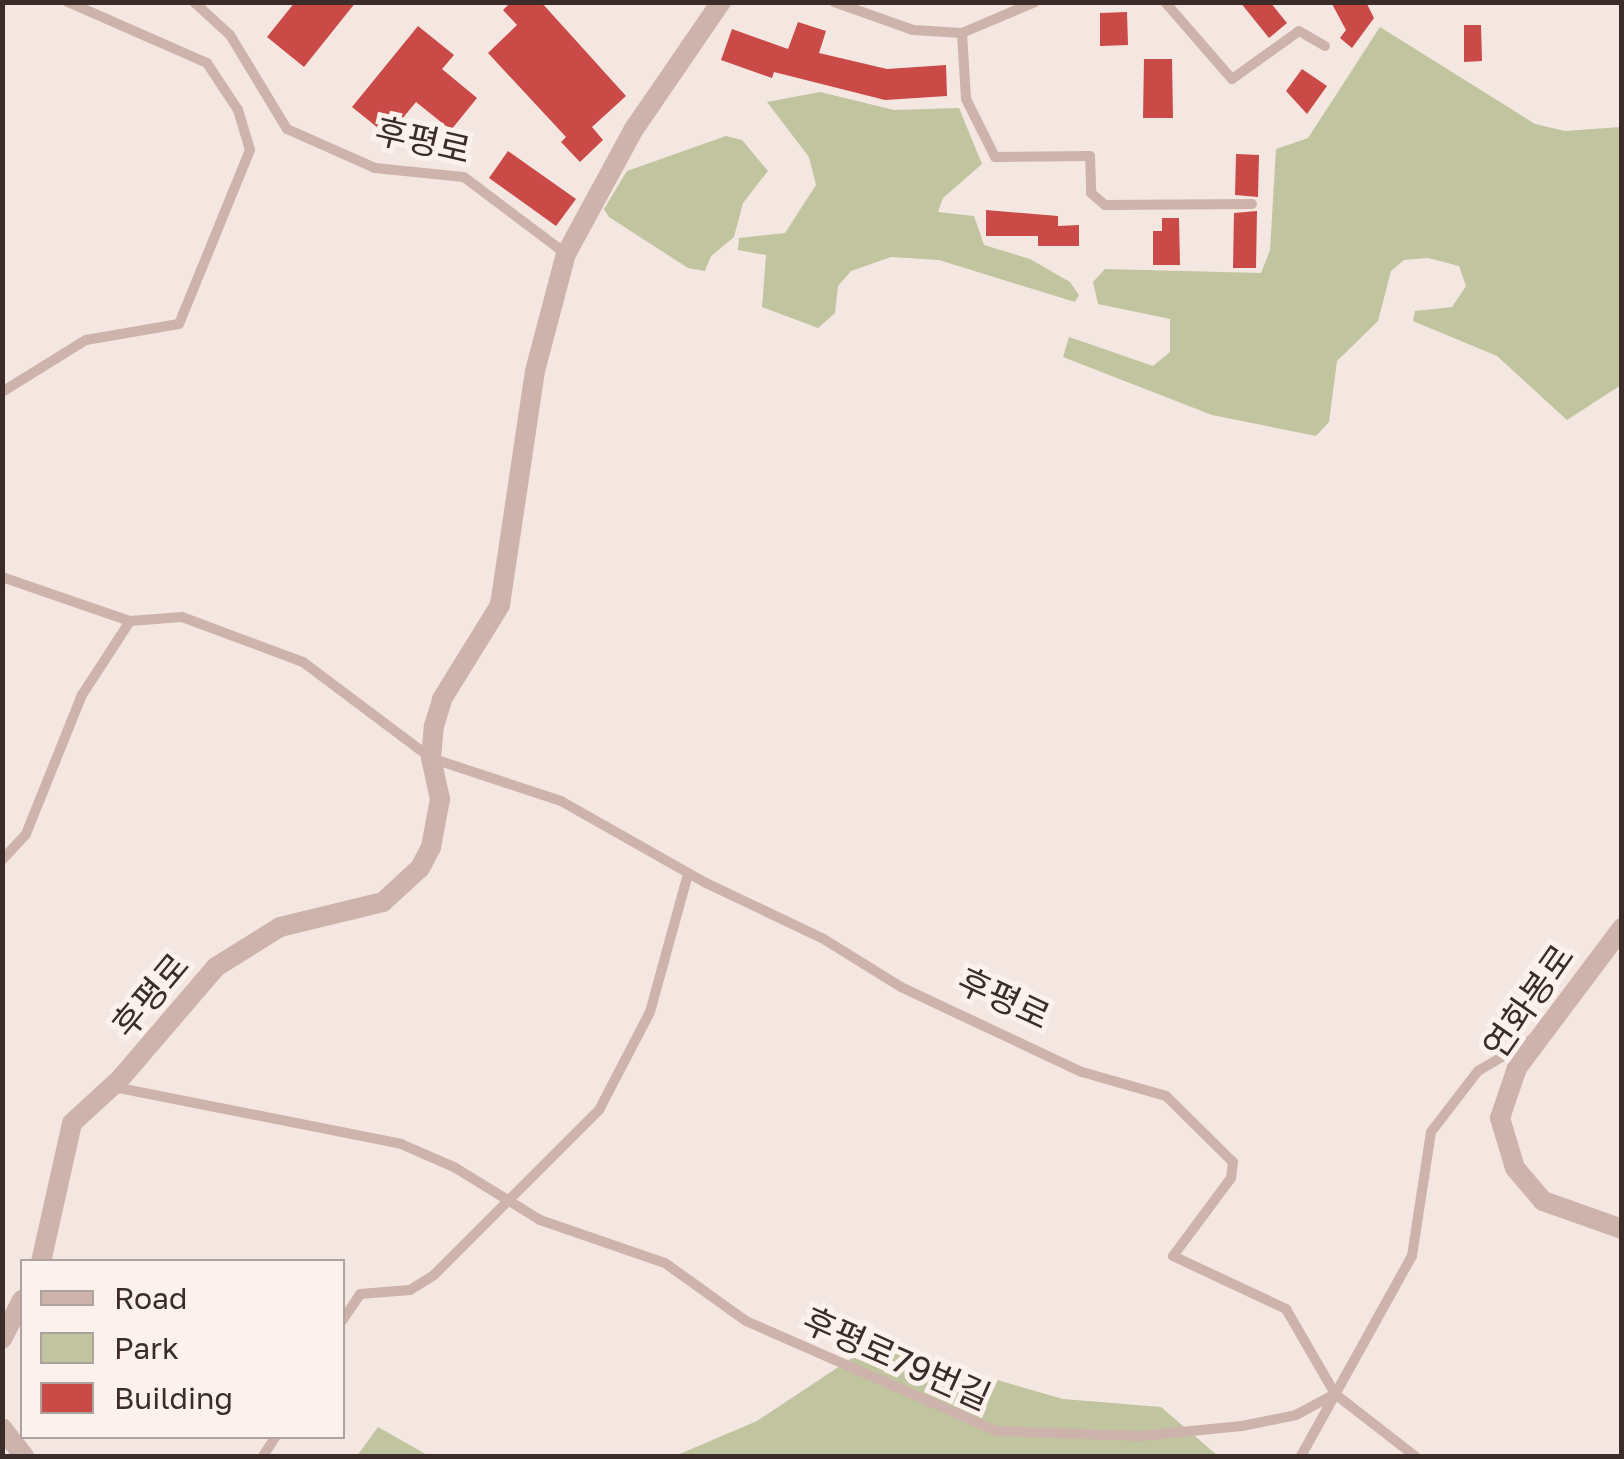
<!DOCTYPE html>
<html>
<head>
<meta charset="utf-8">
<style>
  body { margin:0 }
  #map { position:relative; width:1624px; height:1459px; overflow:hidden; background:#f4e6e0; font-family:"Golos Text","Noto Sans KR",sans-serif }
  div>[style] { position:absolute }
  .green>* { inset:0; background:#c0c49f }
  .building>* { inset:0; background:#ca4a48 }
  .service>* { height:10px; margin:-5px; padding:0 5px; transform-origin:5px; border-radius:5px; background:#cdb3ab }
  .minor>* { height:20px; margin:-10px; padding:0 10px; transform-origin:10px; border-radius:10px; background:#cdb3ab }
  span { translate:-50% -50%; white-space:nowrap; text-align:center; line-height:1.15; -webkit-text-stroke:10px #fbf1ed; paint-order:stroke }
  .street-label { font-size:35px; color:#3b2c2a }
  .frame { position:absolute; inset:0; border:5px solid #3b2c2a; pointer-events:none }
  .legend { position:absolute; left:20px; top:1259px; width:325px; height:180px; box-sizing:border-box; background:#fbf1ed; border:2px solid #aea29f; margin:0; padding:12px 18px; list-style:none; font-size:30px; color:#3b2c2a }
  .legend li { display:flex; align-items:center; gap:20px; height:50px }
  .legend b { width:50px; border:2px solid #aea29f }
</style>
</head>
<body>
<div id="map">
  <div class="green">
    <div style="clip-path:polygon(1380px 27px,1535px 124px,1565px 131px,1621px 127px,1621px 385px,1567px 420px,1497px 356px,1413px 321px,1415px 311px,1452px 307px,1466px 286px,1459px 266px,1428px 258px,1404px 260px,1391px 271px,1378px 321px,1337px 361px,1329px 422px,1316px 436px,1212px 415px,1063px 357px,1069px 337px,1153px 366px,1170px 352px,1170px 319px,1098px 304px,1093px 282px,1105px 269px,1261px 273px,1270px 250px,1276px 149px,1308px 138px)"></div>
    <div style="clip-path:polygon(820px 92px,894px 110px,959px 108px,982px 164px,943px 198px,938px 212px,974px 216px,984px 245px,1030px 259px,1070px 282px,1079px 295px,1075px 302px,939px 260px,891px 257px,851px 271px,838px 286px,835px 313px,818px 328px,762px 307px,766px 255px,738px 250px,739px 238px,785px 233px,816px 185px,809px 157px,767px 102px)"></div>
    <div style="clip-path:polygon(726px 136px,742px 140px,768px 171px,743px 203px,734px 237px,711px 256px,705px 271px,688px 268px,609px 217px,604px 209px,627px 171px)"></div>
    <div style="clip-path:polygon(873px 1344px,1063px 1399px,1161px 1407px,1218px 1456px,675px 1456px,757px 1421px)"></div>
    <div style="clip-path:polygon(378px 1427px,429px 1456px,357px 1456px)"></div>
  </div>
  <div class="building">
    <div style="clip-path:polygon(295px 2px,356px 2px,304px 67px,267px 37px)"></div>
    <div style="clip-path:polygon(511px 2px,541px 2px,626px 96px,592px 127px,603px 140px,580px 162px,561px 142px,566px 137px,488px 53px,517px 25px,503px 10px)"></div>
    <div style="clip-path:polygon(1240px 2px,1270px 2px,1287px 23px,1269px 38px)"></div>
    <div style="clip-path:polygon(1331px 2px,1366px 2px,1374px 18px,1352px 48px,1340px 38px,1346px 30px)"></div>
    <div style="clip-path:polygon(1127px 12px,1128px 45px,1100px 46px,1100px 13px)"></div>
    <div style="clip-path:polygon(798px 22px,826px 31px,819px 53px,887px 69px,946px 65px,947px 96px,885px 100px,774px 72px,772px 78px,721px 60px,732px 29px,788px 49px)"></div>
    <div style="clip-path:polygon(1464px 25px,1481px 25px,1482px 61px,1464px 62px)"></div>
    <div style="clip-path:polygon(418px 26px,454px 55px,442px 69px,477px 98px,451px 130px,416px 102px,388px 136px,352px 107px)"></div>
    <div style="clip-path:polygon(1144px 59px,1172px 59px,1173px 118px,1143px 118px)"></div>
    <div style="clip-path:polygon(1302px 69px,1327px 86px,1307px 114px,1286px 91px)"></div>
    <div style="clip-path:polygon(508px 151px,576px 199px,556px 226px,489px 178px)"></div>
    <div style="clip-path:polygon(1236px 154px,1259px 155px,1258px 197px,1235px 195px)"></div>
    <div style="clip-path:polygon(986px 210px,1058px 216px,1058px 226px,1079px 225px,1079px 246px,1038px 246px,1038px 236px,986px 236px)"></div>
    <div style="clip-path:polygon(1257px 211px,1256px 268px,1233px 268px,1234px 213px)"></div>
    <div style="clip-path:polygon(1162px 218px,1179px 218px,1180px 265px,1153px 265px,1153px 231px,1162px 231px)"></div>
  </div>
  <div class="service">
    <div style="left:194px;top:2px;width:49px;rotate:42.5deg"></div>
    <div style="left:230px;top:35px;width:110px;rotate:58.8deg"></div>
    <div style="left:287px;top:129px;width:96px;rotate:23.9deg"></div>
    <div style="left:375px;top:168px;width:89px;rotate:5.8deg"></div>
    <div style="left:464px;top:177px;width:126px;rotate:37deg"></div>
    <div style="left:834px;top:2px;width:84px;rotate:19.5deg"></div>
    <div style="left:913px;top:30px;width:49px;rotate:3.5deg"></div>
    <div style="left:962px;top:33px;width:79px;rotate:-23deg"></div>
    <div style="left:1165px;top:2px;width:102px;rotate:49deg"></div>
    <div style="left:1232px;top:79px;width:82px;rotate:-35.6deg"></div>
    <div style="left:1299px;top:31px;width:30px;rotate:30deg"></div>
    <div style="left:962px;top:33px;width:66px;rotate:86.5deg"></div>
    <div style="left:966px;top:99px;width:65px;rotate:63.4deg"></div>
    <div style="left:995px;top:157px;width:95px;rotate:-0.6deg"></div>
    <div style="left:1090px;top:156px;width:37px;rotate:88deg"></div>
    <div style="left:1091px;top:193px;width:18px;rotate:41deg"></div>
    <div style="left:1105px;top:205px;width:147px;rotate:-0.4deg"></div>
    <div style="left:2px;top:392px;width:99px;rotate:-31.8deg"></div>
    <div style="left:86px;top:340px;width:94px;rotate:-9.8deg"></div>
    <div style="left:179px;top:324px;width:188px;rotate:-67.8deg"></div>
    <div style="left:250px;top:150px;width:42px;rotate:-106.7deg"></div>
    <div style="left:238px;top:110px;width:56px;rotate:-123.4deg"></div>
    <div style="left:207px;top:63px;width:152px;rotate:-156.3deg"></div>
    <div style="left:2px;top:577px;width:135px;rotate:19deg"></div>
    <div style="left:130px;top:621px;width:52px;rotate:-4.4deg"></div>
    <div style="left:182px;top:617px;width:129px;rotate:20.4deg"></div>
    <div style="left:303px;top:662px;width:160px;rotate:36.9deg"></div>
    <div style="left:431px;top:758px;width:137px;rotate:18.3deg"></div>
    <div style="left:561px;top:801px;width:167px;rotate:29.5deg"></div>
    <div style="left:706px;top:883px;width:128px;rotate:25.4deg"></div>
    <div style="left:822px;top:938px;width:93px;rotate:31.8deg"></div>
    <div style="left:901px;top:987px;width:200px;rotate:25.2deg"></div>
    <div style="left:1082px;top:1072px;width:87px;rotate:15.9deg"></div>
    <div style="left:1166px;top:1096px;width:94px;rotate:44.6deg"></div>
    <div style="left:1233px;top:1162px;width:16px;rotate:97deg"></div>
    <div style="left:1231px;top:1178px;width:97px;rotate:126.6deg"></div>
    <div style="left:1173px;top:1256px;width:125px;rotate:25.1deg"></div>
    <div style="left:1286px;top:1309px;width:98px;rotate:60deg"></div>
    <div style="left:1335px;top:1394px;width:101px;rotate:37.8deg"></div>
    <div style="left:2px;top:860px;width:35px;rotate:-47deg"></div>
    <div style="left:26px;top:834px;width:150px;rotate:-68.1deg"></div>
    <div style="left:82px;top:695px;width:88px;rotate:-57deg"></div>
    <div style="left:114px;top:1087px;width:293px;rotate:11.2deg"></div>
    <div style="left:401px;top:1144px;width:58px;rotate:23.5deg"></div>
    <div style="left:454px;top:1167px;width:101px;rotate:31.6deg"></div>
    <div style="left:540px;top:1220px;width:132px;rotate:19deg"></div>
    <div style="left:665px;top:1263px;width:100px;rotate:35.6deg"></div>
    <div style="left:746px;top:1321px;width:273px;rotate:23.7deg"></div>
    <div style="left:996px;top:1431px;width:145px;rotate:2deg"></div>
    <div style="left:1141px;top:1436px;width:101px;rotate:-5.7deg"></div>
    <div style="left:1242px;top:1426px;width:55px;rotate:-11.5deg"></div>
    <div style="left:1296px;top:1415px;width:44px;rotate:-28.3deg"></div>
    <div style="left:342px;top:1321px;width:32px;rotate:-56deg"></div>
    <div style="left:360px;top:1294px;width:50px;rotate:-4.6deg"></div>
    <div style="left:410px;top:1290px;width:28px;rotate:-32deg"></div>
    <div style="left:434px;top:1275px;width:233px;rotate:-45deg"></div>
    <div style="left:599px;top:1110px;width:110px;rotate:-62.5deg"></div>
    <div style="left:650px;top:1012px;width:143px;rotate:-74.6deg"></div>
    <div style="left:263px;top:1456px;width:24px;rotate:-57deg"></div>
    <div style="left:1301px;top:1456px;width:229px;rotate:-61deg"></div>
    <div style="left:1412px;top:1256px;width:125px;rotate:-81.3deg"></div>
    <div style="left:1431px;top:1132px;width:77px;rotate:-52.4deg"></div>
    <div style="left:1478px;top:1071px;width:65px;rotate:-30.5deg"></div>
  </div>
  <div class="minor">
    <div style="left:1622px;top:928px;width:175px;rotate:126.9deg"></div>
    <div style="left:1517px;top:1068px;width:53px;rotate:108.8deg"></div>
    <div style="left:1500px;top:1118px;width:52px;rotate:73.3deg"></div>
    <div style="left:1515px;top:1168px;width:43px;rotate:49.7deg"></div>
    <div style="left:1543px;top:1201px;width:84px;rotate:19.5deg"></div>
    <div style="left:41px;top:1262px;width:142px;rotate:-77.4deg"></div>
    <div style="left:72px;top:1123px;width:65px;rotate:-42.5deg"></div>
    <div style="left:120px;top:1079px;width:148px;rotate:-49.4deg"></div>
    <div style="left:216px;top:967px;width:75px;rotate:-32deg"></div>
    <div style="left:280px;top:927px;width:106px;rotate:-13.6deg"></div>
    <div style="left:383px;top:902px;width:50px;rotate:-42.6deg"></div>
    <div style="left:420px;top:868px;width:24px;rotate:-62deg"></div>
    <div style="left:431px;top:847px;width:49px;rotate:-79.4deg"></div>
    <div style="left:440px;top:799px;width:42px;rotate:-102.4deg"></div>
    <div style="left:431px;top:758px;width:32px;rotate:-85deg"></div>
    <div style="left:434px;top:726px;width:28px;rotate:-73deg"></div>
    <div style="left:442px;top:699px;width:110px;rotate:-58.3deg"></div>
    <div style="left:500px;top:605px;width:237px;rotate:-81.5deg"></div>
    <div style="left:535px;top:371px;width:121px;rotate:-75.2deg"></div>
    <div style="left:566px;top:254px;width:142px;rotate:-61.5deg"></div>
    <div style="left:634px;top:129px;width:154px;rotate:-55.6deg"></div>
    <div style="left:2px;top:1339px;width:44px;rotate:-62.9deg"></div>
    <div style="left:2px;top:1428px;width:36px;rotate:52deg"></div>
  </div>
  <div class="street-label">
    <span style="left:423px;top:140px;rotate:13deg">후평로</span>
    <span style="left:150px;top:995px;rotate:-50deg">후평로</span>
    <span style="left:1004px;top:998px;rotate:25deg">후평로</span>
    <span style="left:1528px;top:1001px;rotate:-55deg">연화봉로</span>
    <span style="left:897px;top:1358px;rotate:24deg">후평로79번길</span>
  </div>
  <div class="frame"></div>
  <ul class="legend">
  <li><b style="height:12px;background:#cdb3ab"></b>Road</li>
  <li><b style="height:28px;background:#c0c49f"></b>Park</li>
  <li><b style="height:28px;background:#ca4a48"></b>Building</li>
  </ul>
</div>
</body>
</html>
